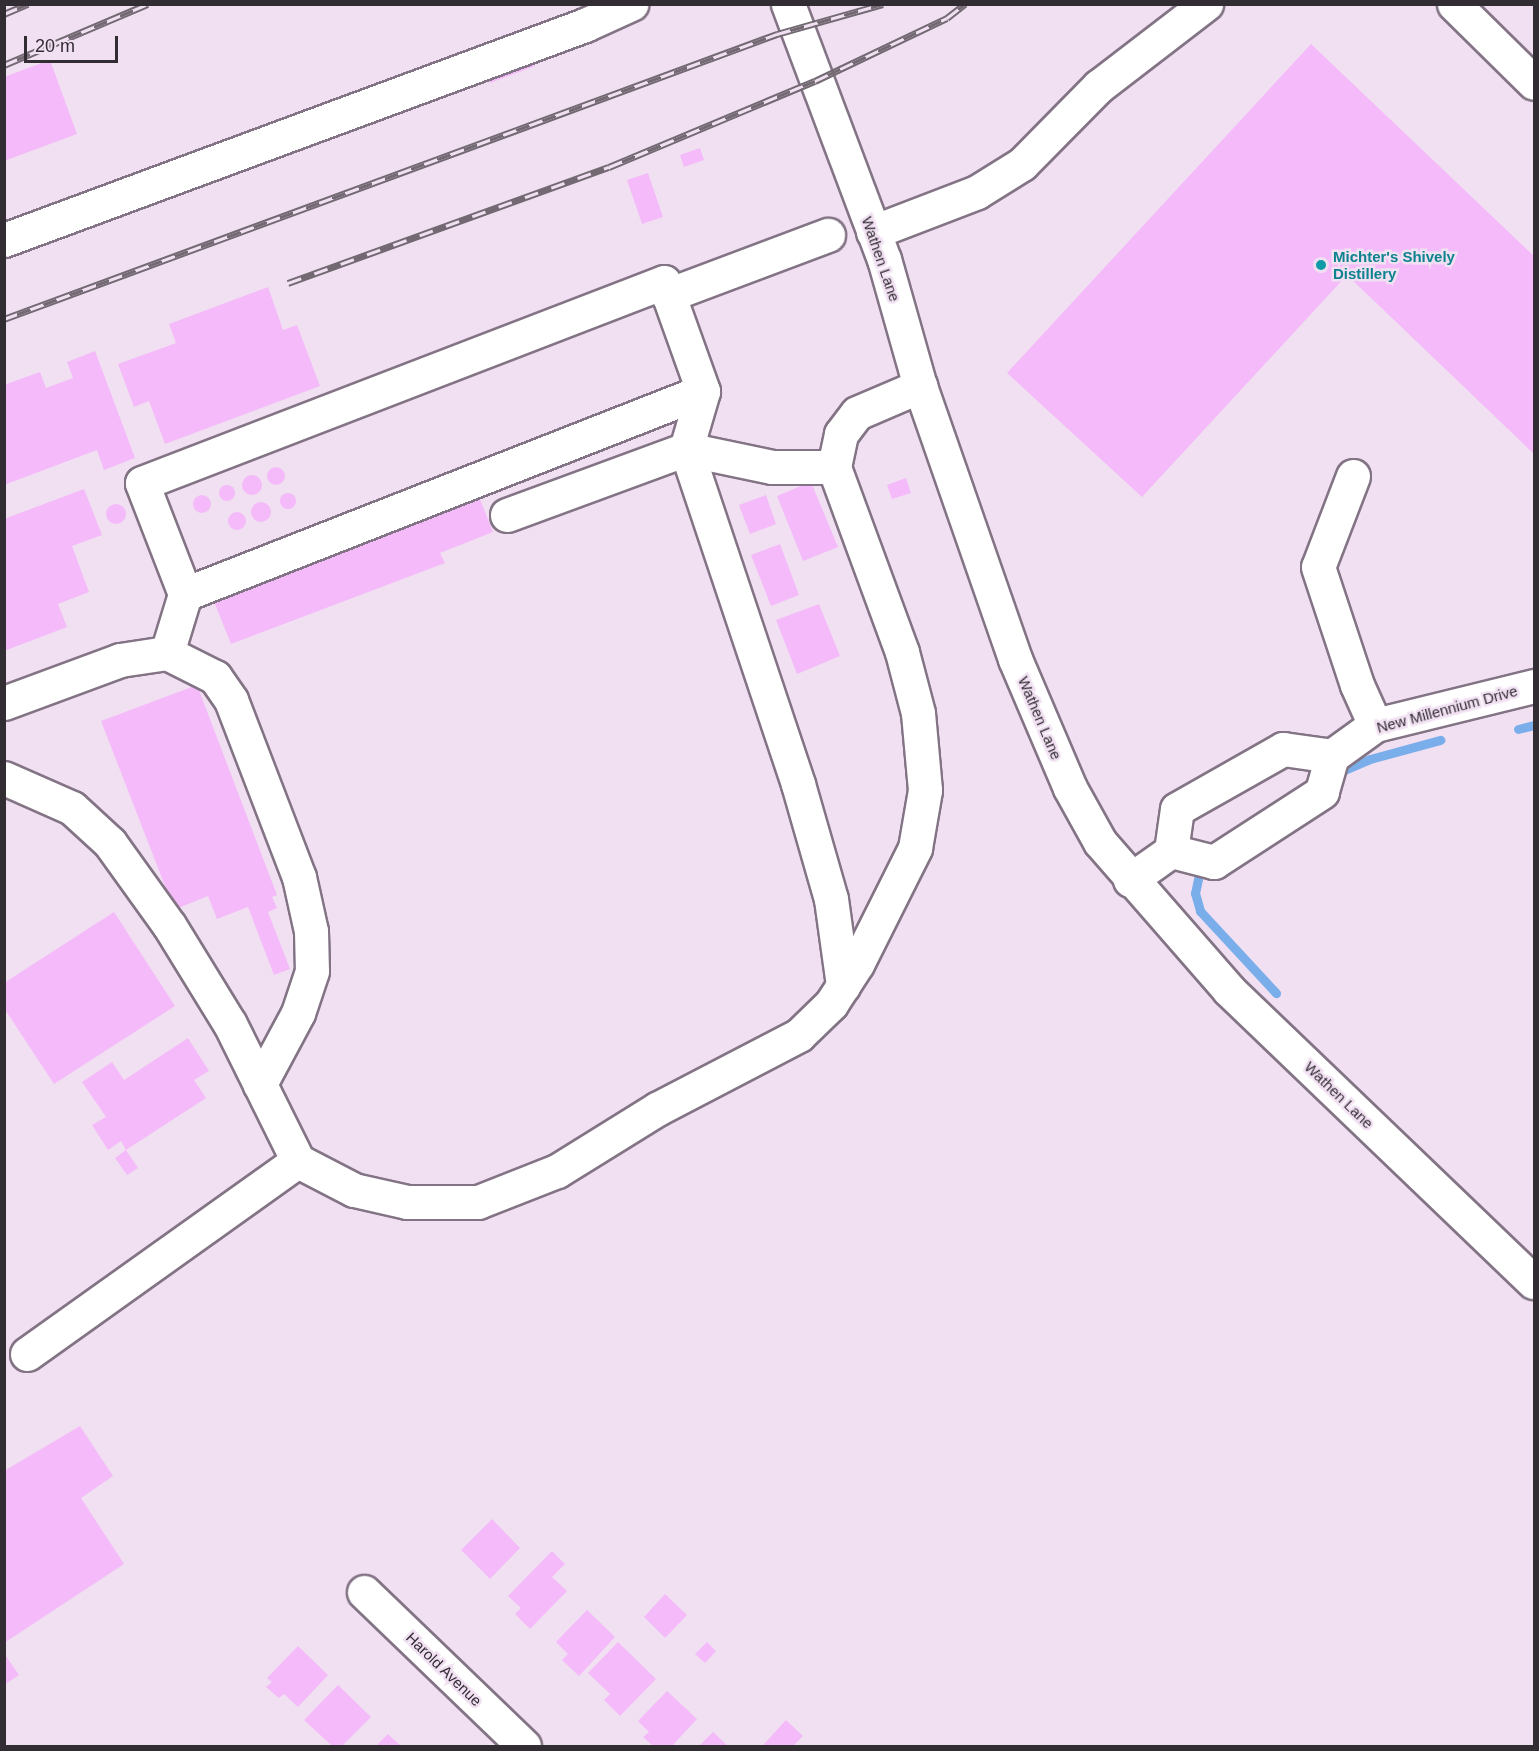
<!DOCTYPE html>
<html>
<head>
<meta charset="utf-8">
<style>
  body { margin:0 }
  #map { position:relative; width:1539px; height:1751px; overflow:hidden; background:#f1e0f2; font-family:Arial,sans-serif }
  div>[style] { position:absolute }
  .stream>* { height:9px; margin:-4.5px; padding:0 4.5px; transform-origin:4.5px; border-radius:4.5px; background:#7aaeeb }
  .building>* { inset:0; background:#f4baf9 }
  .round { border-radius:50% }
  .roads { filter:drop-shadow(2px 0 #837485) drop-shadow(-2px 0 #837485) drop-shadow(0 2px #837485) drop-shadow(0 -2px #837485) }
  .minor>* { height:33px; margin:-16.5px; padding:0 16.5px; transform-origin:16.5px; border-radius:16.5px; background:#fff }
  .rail>* { height:7px; margin-top:-3.5px; transform-origin:0; background:repeating-linear-gradient(90deg,#f1e0f2 0 14px,#726973 0 28px); box-sizing:border-box; border-block:2px solid #726973 }
  .dots>* { width:16px; height:16px; translate:-50% -50%; box-sizing:border-box; border:3px solid #f1e0f2; border-radius:50% }
  span { translate:-50% -50%; white-space:nowrap; text-align:center; line-height:1.15; -webkit-text-stroke:5px #f1e0f2; paint-order:stroke }
  .culture-label { font-size:15px; color:#0d838f; font-weight:700 }
  .left { translate:0 -50%; text-align:left }
  .street-label { font-size:15px; color:#322c33 }
  .frame { position:absolute; inset:0; border:6px solid #322c33; pointer-events:none }
  .scale { position:absolute; left:24px; top:36px; width:94px; height:27px; box-sizing:border-box; border:3px solid #322c33; border-top:0; padding-left:8px; font-size:18px; line-height:21px; white-space:nowrap; color:#322c33; -webkit-text-stroke:4px #f1e0f2; paint-order:stroke }
</style>
</head>
<body>
<div id="map">
  <div class="stream">
    <div style="left:1518px;top:729px;width:16px;rotate:-14deg"></div>
    <div style="left:1344px;top:770px;width:28px;rotate:-23deg"></div>
    <div style="left:1370px;top:759px;width:73px;rotate:-15.2deg"></div>
    <div style="left:1201px;top:865px;width:29px;rotate:102deg"></div>
    <div style="left:1195px;top:893px;width:19px;rotate:74deg"></div>
    <div style="left:1200px;top:911px;width:112px;rotate:47.2deg"></div>
  </div>
  <div class="building">
    <div style="clip-path:polygon(1311px 44px,1534px 256px,1534px 454px,1347px 275px,1142px 497px,1007px 373px)"></div>
    <div style="clip-path:polygon(530px 53px,535px 66px,490px 83px,485px 70px)"></div>
    <div style="clip-path:polygon(50px 60px,77px 134px,4px 161px,4px 77px)"></div>
    <div style="clip-path:polygon(700px 148px,704px 160px,684px 167px,680px 155px)"></div>
    <div style="clip-path:polygon(648px 173px,663px 217px,642px 224px,627px 180px)"></div>
    <div style="clip-path:polygon(268px 287px,283px 330px,297px 325px,320px 386px,165px 444px,149px 401px,134px 407px,118px 364px,176px 343px,169px 324px)"></div>
    <div style="clip-path:polygon(95px 351px,135px 458px,104px 470px,97px 450px,4px 485px,4px 385px,40px 372px,46px 388px,73px 378px,67px 362px)"></div>
    <div class="round" style="left:267px;top:467px;width:18px;height:18px"></div>
    <div class="round" style="left:242px;top:475px;width:20px;height:20px"></div>
    <div style="clip-path:polygon(906px 478px,911px 493px,892px 499px,887px 485px)"></div>
    <div style="clip-path:polygon(811px 482px,838px 547px,803px 561px,777px 496px)"></div>
    <div class="round" style="left:219px;top:485px;width:16px;height:16px"></div>
    <div style="clip-path:polygon(84px 489px,102px 535px,72px 546px,89px 592px,58px 604px,67px 627px,4px 651px,4px 519px)"></div>
    <div class="round" style="left:280px;top:493px;width:16px;height:16px"></div>
    <div style="clip-path:polygon(478px 494px,493px 532px,440px 553px,445px 563px,231px 644px,213px 599px)"></div>
    <div style="clip-path:polygon(766px 495px,776px 524px,750px 534px,739px 505px)"></div>
    <div class="round" style="left:193px;top:495px;width:18px;height:18px"></div>
    <div class="round" style="left:251px;top:502px;width:20px;height:20px"></div>
    <div class="round" style="left:106px;top:504px;width:20px;height:20px"></div>
    <div class="round" style="left:228px;top:512px;width:18px;height:18px"></div>
    <div style="clip-path:polygon(780px 544px,799px 595px,771px 606px,751px 555px)"></div>
    <div style="clip-path:polygon(819px 604px,840px 656px,797px 674px,776px 620px)"></div>
    <div style="clip-path:polygon(197px 685px,277px 895px,272px 897px,277px 908px,268px 912px,290px 969px,274px 975px,248px 907px,217px 919px,208px 896px,176px 909px,172px 904px,101px 721px)"></div>
    <div style="clip-path:polygon(114px 912px,175px 1006px,54px 1084px,4px 1008px,4px 983px)"></div>
    <div style="clip-path:polygon(188px 1038px,209px 1071px,194px 1080px,206px 1098px,126px 1150px,121px 1141px,108px 1150px,92px 1125px,106px 1117px,82px 1082px,112px 1062px,124px 1080px)"></div>
    <div style="clip-path:polygon(126px 1150px,138px 1168px,127px 1175px,115px 1158px)"></div>
    <div style="clip-path:polygon(80px 1426px,113px 1476px,81px 1498px,124px 1564px,4px 1643px,4px 1471px)"></div>
    <div style="clip-path:polygon(492px 1519px,520px 1548px,490px 1579px,461px 1550px)"></div>
    <div style="clip-path:polygon(552px 1551px,565px 1564px,552px 1577px,567px 1591px,530px 1629px,515px 1614px,521px 1608px,508px 1596px)"></div>
    <div style="clip-path:polygon(665px 1594px,687px 1615px,665px 1638px,644px 1617px)"></div>
    <div style="clip-path:polygon(587px 1610px,615px 1637px,579px 1676px,562px 1660px,568px 1654px,556px 1642px)"></div>
    <div style="clip-path:polygon(618px 1642px,656px 1679px,620px 1716px,604px 1700px,610px 1694px,588px 1673px)"></div>
    <div style="clip-path:polygon(707px 1642px,716px 1651px,705px 1663px,695px 1654px)"></div>
    <div style="clip-path:polygon(298px 1646px,328px 1675px,298px 1707px,284px 1694px,279px 1698px,266px 1687px,272px 1682px,267px 1678px)"></div>
    <div style="clip-path:polygon(4px 1653px,19px 1675px,4px 1685px)"></div>
    <div style="clip-path:polygon(338px 1685px,371px 1717px,342px 1746px,332px 1746px,304px 1720px)"></div>
    <div style="clip-path:polygon(667px 1691px,697px 1719px,672px 1746px,653px 1746px,643px 1737px,649px 1732px,638px 1721px)"></div>
    <div style="clip-path:polygon(786px 1720px,803px 1736px,793px 1746px,766px 1746px,764px 1744px)"></div>
    <div style="clip-path:polygon(713px 1732px,728px 1746px,699px 1746px)"></div>
    <div style="clip-path:polygon(388px 1734px,401px 1746px,376px 1746px)"></div>
  </div>
  <div class="roads">
    <div class="minor">
      <div style="left:788px;top:4px;width:272px;rotate:69.4deg"></div>
      <div style="left:884px;top:259px;width:132px;rotate:74.2deg"></div>
      <div style="left:920px;top:386px;width:289px;rotate:70.8deg"></div>
      <div style="left:1015px;top:659px;width:140px;rotate:66.9deg"></div>
      <div style="left:1070px;top:788px;width:62px;rotate:60.9deg"></div>
      <div style="left:1100px;top:842px;width:196px;rotate:48.9deg"></div>
      <div style="left:1229px;top:990px;width:422px;rotate:43.8deg"></div>
      <div style="left:1454px;top:4px;width:112px;rotate:44.6deg"></div>
      <div style="left:873px;top:232px;width:111px;rotate:-21deg"></div>
      <div style="left:977px;top:192px;width:53px;rotate:-31.9deg"></div>
      <div style="left:1022px;top:164px;width:110px;rotate:-45.4deg"></div>
      <div style="left:1099px;top:86px;width:135px;rotate:-37.5deg"></div>
      <div style="left:4px;top:240px;width:620px;rotate:-20.31deg"></div>
      <div style="left:585px;top:25px;width:51px;rotate:-24.5deg"></div>
      <div style="left:668px;top:295px;width:171px;rotate:-20.6deg"></div>
      <div style="left:1353px;top:476px;width:97px;rotate:111deg"></div>
      <div style="left:1318px;top:567px;width:124px;rotate:71.7deg"></div>
      <div style="left:1357px;top:685px;width:44px;rotate:65.8deg"></div>
      <div style="left:507px;top:515px;width:191px;rotate:-20.2deg"></div>
      <div style="left:686px;top:449px;width:88px;rotate:11.8deg"></div>
      <div style="left:772px;top:467px;width:62px"></div>
      <div style="left:185px;top:594px;width:119px;rotate:-111.2deg"></div>
      <div style="left:142px;top:483px;width:559px;rotate:-21.06deg"></div>
      <div style="left:664px;top:282px;width:116px;rotate:70.3deg"></div>
      <div style="left:703px;top:391px;width:60px;rotate:106.3deg"></div>
      <div style="left:686px;top:449px;width:353px;rotate:71.5deg"></div>
      <div style="left:798px;top:784px;width:120px;rotate:74deg"></div>
      <div style="left:831px;top:899px;width:88px;rotate:82.1deg"></div>
      <div style="left:167px;top:653px;width:62px;rotate:-73deg"></div>
      <div style="left:185px;top:594px;width:556px;rotate:-21.4deg"></div>
      <div style="left:4px;top:703px;width:124px;rotate:-20.3deg"></div>
      <div style="left:120px;top:660px;width:48px;rotate:-8.5deg"></div>
      <div style="left:167px;top:653px;width:54px;rotate:26.6deg"></div>
      <div style="left:215px;top:677px;width:28px;rotate:55deg"></div>
      <div style="left:231px;top:700px;width:190px;rotate:69deg"></div>
      <div style="left:299px;top:877px;width:55px;rotate:77.5deg"></div>
      <div style="left:311px;top:931px;width:40px;rotate:88.6deg"></div>
      <div style="left:312px;top:971px;width:44px;rotate:108.4deg"></div>
      <div style="left:298px;top:1013px;width:81px;rotate:118.2deg"></div>
      <div style="left:1332px;top:756px;width:53px;rotate:-35.8deg"></div>
      <div style="left:1375px;top:725px;width:164px;rotate:-13.8deg"></div>
      <div style="left:4px;top:778px;width:74px;rotate:23.8deg"></div>
      <div style="left:72px;top:808px;width:52px;rotate:42.6deg"></div>
      <div style="left:110px;top:843px;width:101px;rotate:54.3deg"></div>
      <div style="left:169px;top:925px;width:116px;rotate:58.4deg"></div>
      <div style="left:230px;top:1024px;width:153px;rotate:63.6deg"></div>
      <div style="left:1130px;top:880px;width:50px;rotate:-35.3deg"></div>
      <div style="left:1171px;top:851px;width:42px;rotate:-81.9deg"></div>
      <div style="left:1177px;top:809px;width:122px;rotate:-29.5deg"></div>
      <div style="left:1283px;top:749px;width:49px;rotate:8.1deg"></div>
      <div style="left:1332px;top:756px;width:37px;rotate:106deg"></div>
      <div style="left:1322px;top:792px;width:129px;rotate:147.1deg"></div>
      <div style="left:1214px;top:862px;width:44px;rotate:-165.7deg"></div>
      <div style="left:27px;top:1354px;width:333px;rotate:-35.5deg"></div>
      <div style="left:298px;top:1161px;width:63px;rotate:27.4deg"></div>
      <div style="left:354px;top:1190px;width:54px;rotate:12.8deg"></div>
      <div style="left:407px;top:1202px;width:71px"></div>
      <div style="left:478px;top:1202px;width:85px;rotate:-21.4deg"></div>
      <div style="left:557px;top:1171px;width:118px;rotate:-31.8deg"></div>
      <div style="left:657px;top:1109px;width:160px;rotate:-27.5deg"></div>
      <div style="left:799px;top:1035px;width:45px;rotate:-44.1deg"></div>
      <div style="left:831px;top:1004px;width:48px;rotate:-57deg"></div>
      <div style="left:857px;top:964px;width:130px;rotate:-63.4deg"></div>
      <div style="left:915px;top:848px;width:59px;rotate:-80.2deg"></div>
      <div style="left:925px;top:790px;width:77px;rotate:-95.2deg"></div>
      <div style="left:918px;top:713px;width:63px;rotate:-104.7deg"></div>
      <div style="left:902px;top:652px;width:197px;rotate:-110.2deg"></div>
      <div style="left:834px;top:467px;width:34px;rotate:-78deg"></div>
      <div style="left:841px;top:434px;width:26px;rotate:-53deg"></div>
      <div style="left:857px;top:413px;width:69px;rotate:-23.2deg"></div>
      <div style="left:364px;top:1592px;width:222px;rotate:43.9deg"></div>
    </div>
  </div>
  <div class="rail">
    <div style="left:4px;top:14px;width:26px;rotate:-23deg"></div>
    <div style="left:4px;top:65px;width:156px;rotate:-23deg"></div>
    <div style="left:288px;top:283px;width:341px;rotate:-19.9deg"></div>
    <div style="left:609px;top:167px;width:223px;rotate:-22.7deg"></div>
    <div style="left:815px;top:81px;width:146px;rotate:-25.5deg"></div>
    <div style="left:947px;top:18px;width:23px;rotate:-38deg"></div>
    <div style="left:4px;top:319px;width:824px;rotate:-20.24deg"></div>
    <div style="left:777px;top:34px;width:110px;rotate:-15.8deg"></div>
  </div>
  <div class="dots">
    <div style="left:1321px;top:265px;background:#0f9aa8"></div>
  </div>
  <div class="culture-label">
    <span class="left" style="left:1333px;top:265px">Michter's Shively<br>Distillery</span>
  </div>
  <div class="street-label">
    <span style="left:881px;top:259px;rotate:71deg">Wathen Lane</span>
    <span style="left:1447px;top:709px;rotate:-15deg">New Millennium Drive</span>
    <span style="left:1040px;top:718px;rotate:67deg">Wathen Lane</span>
    <span style="left:1339px;top:1095px;rotate:44deg">Wathen Lane</span>
    <span style="left:444px;top:1669px;rotate:44deg">Harold Avenue</span>
  </div>
  <div class="frame"></div>
  <div class="scale">20 m</div>
</div>
</body>
</html>
